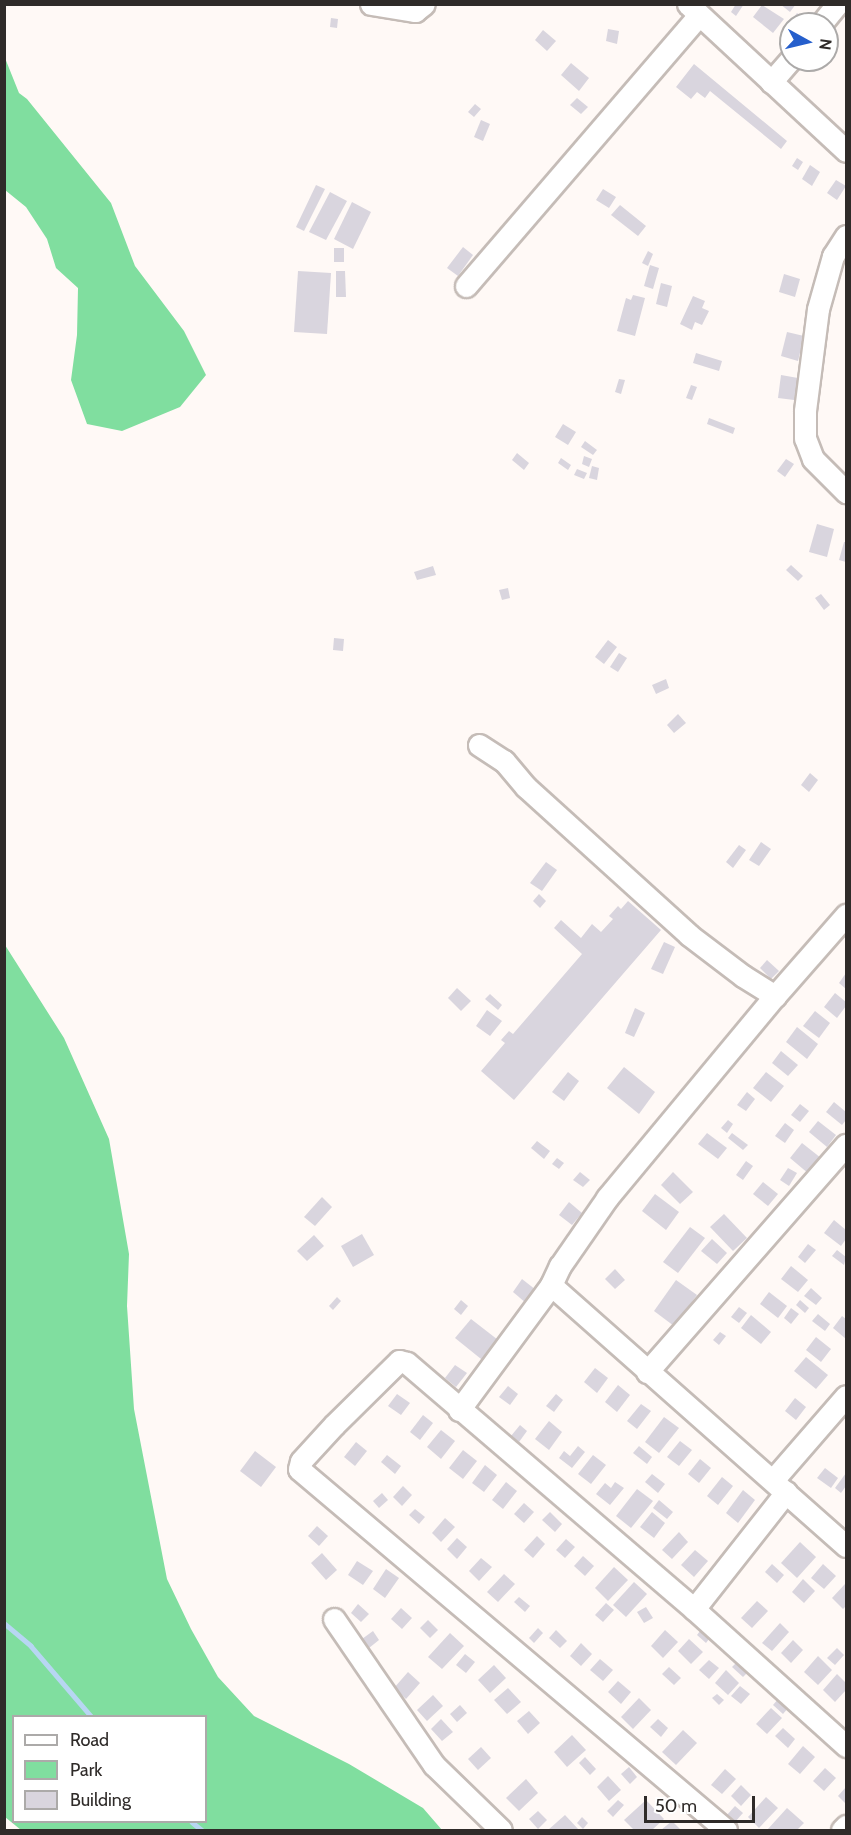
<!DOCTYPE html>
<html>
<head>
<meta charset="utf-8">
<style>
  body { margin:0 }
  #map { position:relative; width:851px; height:1835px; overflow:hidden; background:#fff9f6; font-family:Cabin,sans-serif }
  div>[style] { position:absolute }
  .green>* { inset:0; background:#80de9f }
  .stream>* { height:4.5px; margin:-2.25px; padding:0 2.25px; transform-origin:2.25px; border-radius:2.25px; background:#b7d6f2 }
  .building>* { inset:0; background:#d9d5de }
  .roads { filter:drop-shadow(2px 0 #c5bcb7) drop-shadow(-2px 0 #c5bcb7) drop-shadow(0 2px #c5bcb7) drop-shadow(0 -2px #c5bcb7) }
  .minor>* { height:21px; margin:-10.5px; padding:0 10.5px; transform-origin:10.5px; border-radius:10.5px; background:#fff }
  span { translate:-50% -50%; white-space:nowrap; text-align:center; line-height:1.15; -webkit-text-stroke:5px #fff; paint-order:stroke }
  .frame { position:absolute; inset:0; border:6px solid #2f2b29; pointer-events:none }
  .legend { position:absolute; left:12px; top:1715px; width:195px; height:108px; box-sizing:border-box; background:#fff; border:2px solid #acaaa9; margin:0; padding:8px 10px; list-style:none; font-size:18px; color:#2f2b29 }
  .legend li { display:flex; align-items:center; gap:12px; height:30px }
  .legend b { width:30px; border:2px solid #acaaa9 }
  .north { position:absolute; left:779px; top:12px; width:60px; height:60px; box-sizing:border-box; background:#fff; border:2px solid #acaaa9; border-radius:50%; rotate:98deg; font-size:16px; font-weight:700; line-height:24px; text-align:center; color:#2f2b29 }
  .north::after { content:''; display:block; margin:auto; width:21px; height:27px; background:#265fcc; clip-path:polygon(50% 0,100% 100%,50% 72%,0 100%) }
  .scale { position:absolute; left:644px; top:1796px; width:111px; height:27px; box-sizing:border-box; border:3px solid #2f2b29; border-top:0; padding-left:8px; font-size:18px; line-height:21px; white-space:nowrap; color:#2f2b29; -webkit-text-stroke:4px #fff; paint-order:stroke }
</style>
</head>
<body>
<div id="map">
  <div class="green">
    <div style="clip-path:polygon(5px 58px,19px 93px,27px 99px,111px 203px,135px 266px,184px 331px,206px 375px,180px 407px,122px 431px,87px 424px,71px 380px,77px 335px,78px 288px,56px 268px,47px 239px,26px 207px,5px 190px)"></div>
    <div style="clip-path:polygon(evenodd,5px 945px,64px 1038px,109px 1139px,129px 1254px,127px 1306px,134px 1409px,167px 1579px,191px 1629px,218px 1677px,254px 1716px,349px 1764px,423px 1808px,442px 1830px,21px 1830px,5px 1817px,5px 945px,14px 1716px,206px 1716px,206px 1822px,14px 1822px,14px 1716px)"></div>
  </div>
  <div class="stream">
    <div style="left:4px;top:1623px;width:35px;rotate:40deg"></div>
    <div style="left:31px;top:1646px;width:92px;rotate:49.4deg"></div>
    <div style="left:192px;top:1822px;width:13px;rotate:39deg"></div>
  </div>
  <div class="building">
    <div style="clip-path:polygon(736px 4px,744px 4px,736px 16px,731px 12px)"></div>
    <div style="clip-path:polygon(780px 4px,796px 4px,790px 12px)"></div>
    <div style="clip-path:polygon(762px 5px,784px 19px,773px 33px,753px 17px)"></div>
    <div style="clip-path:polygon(797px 13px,811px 24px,796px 24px,791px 21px)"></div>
    <div style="clip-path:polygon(331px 18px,338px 19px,337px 28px,330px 27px)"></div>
    <div style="clip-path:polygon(608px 29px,619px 31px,617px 44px,606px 41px)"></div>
    <div style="clip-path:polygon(543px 30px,556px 41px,547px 51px,535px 40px)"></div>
    <div style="clip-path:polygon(571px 63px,589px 78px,579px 91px,561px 75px)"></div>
    <div style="clip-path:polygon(694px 64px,787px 141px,781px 149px,710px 91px,705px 98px,697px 92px,691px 99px,676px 87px)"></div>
    <div style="clip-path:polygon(577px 98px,588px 107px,581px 114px,570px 105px)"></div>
    <div style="clip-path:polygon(475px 104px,481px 109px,474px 117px,468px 112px)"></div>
    <div style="clip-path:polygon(481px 120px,490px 124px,483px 141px,474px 137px)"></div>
    <div style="clip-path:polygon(797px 158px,803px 162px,798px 170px,792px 166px)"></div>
    <div style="clip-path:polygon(810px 165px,820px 172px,812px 186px,802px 179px)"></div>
    <div style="clip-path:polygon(836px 180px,846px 186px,837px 200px,827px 193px)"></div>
    <div style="clip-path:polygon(316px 185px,325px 189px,304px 231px,296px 227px)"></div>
    <div style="clip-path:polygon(603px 189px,616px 197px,609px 208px,596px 200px)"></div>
    <div style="clip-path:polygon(330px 192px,347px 201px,326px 240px,309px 232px)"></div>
    <div style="clip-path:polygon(352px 202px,371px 212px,353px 249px,334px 239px)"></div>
    <div style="clip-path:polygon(620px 205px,646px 226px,638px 236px,611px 215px)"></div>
    <div style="clip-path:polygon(463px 247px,473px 255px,458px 276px,447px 268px)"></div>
    <div style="clip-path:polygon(334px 248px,344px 248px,344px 262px,334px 262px)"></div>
    <div style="clip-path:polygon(648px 251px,653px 254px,648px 266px,642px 263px)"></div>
    <div style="clip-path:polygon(650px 265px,659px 268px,653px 289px,644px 286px)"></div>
    <div style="clip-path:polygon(298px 271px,331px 273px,327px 334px,294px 332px)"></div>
    <div style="clip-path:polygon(336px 271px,345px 271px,346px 297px,336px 297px)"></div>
    <div style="clip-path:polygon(784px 274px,800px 279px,795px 297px,779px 292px)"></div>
    <div style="clip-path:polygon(661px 283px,672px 286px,667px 307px,656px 304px)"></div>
    <div style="clip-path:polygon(633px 295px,645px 298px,635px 336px,617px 331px,626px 298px,631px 300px)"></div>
    <div style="clip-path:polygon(693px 296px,705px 301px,702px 308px,709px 311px,702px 325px,695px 322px,692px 330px,680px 324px)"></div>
    <div style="clip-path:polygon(787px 332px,804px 336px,798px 361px,781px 356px)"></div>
    <div style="clip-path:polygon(696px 353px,722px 361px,719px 371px,693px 363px)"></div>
    <div style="clip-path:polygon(781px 375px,798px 378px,794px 400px,778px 398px)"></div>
    <div style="clip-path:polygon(619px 379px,625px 380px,621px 394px,615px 392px)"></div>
    <div style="clip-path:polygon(691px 385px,697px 387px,692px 400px,686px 398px)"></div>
    <div style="clip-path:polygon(709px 418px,735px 428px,733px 434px,707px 424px)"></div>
    <div style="clip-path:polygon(563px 424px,576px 432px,568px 445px,555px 437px)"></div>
    <div style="clip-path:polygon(585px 441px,597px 450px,593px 455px,581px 447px)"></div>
    <div style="clip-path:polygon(517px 453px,529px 463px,524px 470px,512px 460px)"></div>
    <div style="clip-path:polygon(584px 456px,592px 459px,589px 467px,582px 464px)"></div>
    <div style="clip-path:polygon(561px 458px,571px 465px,568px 470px,558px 463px)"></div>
    <div style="clip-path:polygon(786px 459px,794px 464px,785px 477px,777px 471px)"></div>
    <div style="clip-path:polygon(592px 466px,599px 468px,597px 480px,589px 478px)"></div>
    <div style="clip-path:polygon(577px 469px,587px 473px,584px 479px,574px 475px)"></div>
    <div style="clip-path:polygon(817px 524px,834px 529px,827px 557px,809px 552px)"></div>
    <div style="clip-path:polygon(844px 542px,846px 542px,846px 562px,839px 560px)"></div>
    <div style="clip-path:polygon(791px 565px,803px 576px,798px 581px,786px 570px)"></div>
    <div style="clip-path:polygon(433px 566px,436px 575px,417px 580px,414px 572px)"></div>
    <div style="clip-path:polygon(508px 588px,510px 598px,502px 600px,499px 590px)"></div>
    <div style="clip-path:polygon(821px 594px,830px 605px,824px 610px,815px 598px)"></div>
    <div style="clip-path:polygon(334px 638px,344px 639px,343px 651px,333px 650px)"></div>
    <div style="clip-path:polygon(608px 640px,617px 647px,604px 664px,595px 657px)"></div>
    <div style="clip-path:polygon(619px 653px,627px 658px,618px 672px,610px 667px)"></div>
    <div style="clip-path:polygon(666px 679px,669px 688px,656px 694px,652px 685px)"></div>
    <div style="clip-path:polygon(678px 714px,686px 723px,674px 733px,667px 725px)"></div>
    <div style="clip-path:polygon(810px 773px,818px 780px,809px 792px,801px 785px)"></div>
    <div style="clip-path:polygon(761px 842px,771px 849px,759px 866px,749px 860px)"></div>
    <div style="clip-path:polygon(739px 845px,746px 850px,733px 868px,726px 862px)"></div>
    <div style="clip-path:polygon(546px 862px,557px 870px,542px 891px,530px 883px)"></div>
    <div style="clip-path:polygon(539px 894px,546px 901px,540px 908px,533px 901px)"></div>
    <div style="clip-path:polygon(628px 901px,661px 930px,514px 1100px,481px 1071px,505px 1043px,501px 1040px,509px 1031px,513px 1034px,582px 954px,554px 928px,561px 920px,581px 938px,592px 924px,601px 932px,613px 919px,609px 916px,618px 906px,621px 909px)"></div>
    <div style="clip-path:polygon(664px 942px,675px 947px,663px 974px,651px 969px)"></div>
    <div style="clip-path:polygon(767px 960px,779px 971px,771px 979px,760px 968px)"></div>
    <div style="clip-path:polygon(846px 973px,846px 989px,839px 983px)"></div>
    <div style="clip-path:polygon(457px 988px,471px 1001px,461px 1011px,448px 998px)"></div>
    <div style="clip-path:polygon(835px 993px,846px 1002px,846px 1006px,837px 1018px,824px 1007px)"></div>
    <div style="clip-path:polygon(490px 994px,502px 1005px,498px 1010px,485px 999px)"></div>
    <div style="clip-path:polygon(635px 1008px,645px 1013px,634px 1037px,625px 1033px)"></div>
    <div style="clip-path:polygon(487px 1010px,502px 1021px,490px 1036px,476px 1026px)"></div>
    <div style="clip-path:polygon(815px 1011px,830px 1023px,819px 1038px,803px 1026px)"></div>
    <div style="clip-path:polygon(797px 1027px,818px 1044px,807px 1059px,786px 1042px)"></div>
    <div style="clip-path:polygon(781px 1051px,798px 1065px,788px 1076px,772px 1063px)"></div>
    <div style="clip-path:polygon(624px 1067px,655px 1092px,639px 1114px,607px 1088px)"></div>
    <div style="clip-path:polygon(568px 1072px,579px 1081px,564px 1101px,552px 1092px)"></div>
    <div style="clip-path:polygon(766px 1072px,784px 1086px,771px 1102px,753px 1088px)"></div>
    <div style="clip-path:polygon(747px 1092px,755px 1099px,746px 1111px,737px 1105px)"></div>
    <div style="clip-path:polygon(834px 1102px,846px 1112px,846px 1120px,842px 1125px,826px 1112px)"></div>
    <div style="clip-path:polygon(800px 1104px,809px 1111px,800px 1122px,791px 1115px)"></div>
    <div style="clip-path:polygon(728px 1120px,733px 1124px,727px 1133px,721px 1128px)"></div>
    <div style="clip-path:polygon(818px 1121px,836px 1135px,827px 1147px,809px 1132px)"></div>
    <div style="clip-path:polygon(785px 1123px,794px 1130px,785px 1143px,775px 1136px)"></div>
    <div style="clip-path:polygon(707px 1133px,727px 1148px,718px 1159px,698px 1144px)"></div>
    <div style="clip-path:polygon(732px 1133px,748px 1145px,743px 1150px,728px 1138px)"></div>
    <div style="clip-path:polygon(537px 1141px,550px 1151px,544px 1159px,531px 1148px)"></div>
    <div style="clip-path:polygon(802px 1143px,821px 1158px,809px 1174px,790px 1158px)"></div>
    <div style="clip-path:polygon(557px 1158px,564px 1163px,559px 1169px,552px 1164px)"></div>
    <div style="clip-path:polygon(746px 1161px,753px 1166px,743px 1180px,736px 1175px)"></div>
    <div style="clip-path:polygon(788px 1168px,797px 1173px,789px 1186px,780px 1180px)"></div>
    <div style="clip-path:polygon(580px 1172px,590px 1180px,583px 1187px,573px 1180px)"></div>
    <div style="clip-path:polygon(673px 1172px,693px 1192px,680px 1204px,661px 1185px)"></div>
    <div style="clip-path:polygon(763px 1182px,778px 1194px,768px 1206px,753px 1194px)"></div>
    <div style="clip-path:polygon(655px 1194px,679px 1212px,666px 1230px,642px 1211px)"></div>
    <div style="clip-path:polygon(322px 1197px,332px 1207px,315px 1226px,304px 1217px)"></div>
    <div style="clip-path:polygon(569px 1202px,582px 1213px,572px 1225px,559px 1215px)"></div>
    <div style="clip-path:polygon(724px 1214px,747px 1238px,733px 1251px,710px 1227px)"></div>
    <div style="clip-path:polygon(834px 1220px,846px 1230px,846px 1239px,841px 1246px,824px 1233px)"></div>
    <div style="clip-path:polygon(690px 1227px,705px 1238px,678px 1273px,663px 1262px)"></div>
    <div style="clip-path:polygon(362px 1234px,374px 1255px,353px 1267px,341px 1246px)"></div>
    <div style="clip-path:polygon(314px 1235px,324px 1246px,307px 1261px,297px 1251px)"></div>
    <div style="clip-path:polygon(712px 1239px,727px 1253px,717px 1264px,701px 1251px)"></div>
    <div style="clip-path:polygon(808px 1244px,816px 1250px,805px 1263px,798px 1257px)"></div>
    <div style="clip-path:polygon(837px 1250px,846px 1257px,844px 1265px,832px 1256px)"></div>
    <div style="clip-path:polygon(791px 1266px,808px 1280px,798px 1292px,781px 1279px)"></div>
    <div style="clip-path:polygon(615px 1269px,625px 1280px,615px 1289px,605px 1279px)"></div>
    <div style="clip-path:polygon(522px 1279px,536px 1290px,526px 1303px,513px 1292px)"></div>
    <div style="clip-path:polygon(676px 1280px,697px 1295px,674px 1326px,654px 1311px)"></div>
    <div style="clip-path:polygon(811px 1288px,822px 1298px,816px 1305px,804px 1296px)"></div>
    <div style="clip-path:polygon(769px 1292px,787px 1306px,778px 1318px,760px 1304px)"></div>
    <div style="clip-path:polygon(337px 1297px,341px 1301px,333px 1310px,329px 1306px)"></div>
    <div style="clip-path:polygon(461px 1300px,468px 1306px,461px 1315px,454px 1309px)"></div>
    <div style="clip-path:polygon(800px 1300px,809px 1308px,805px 1313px,796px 1305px)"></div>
    <div style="clip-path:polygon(739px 1307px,747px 1313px,739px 1323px,731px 1317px)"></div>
    <div style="clip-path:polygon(791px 1308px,799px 1314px,791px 1324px,784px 1318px)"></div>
    <div style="clip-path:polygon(818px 1314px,830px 1324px,825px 1331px,812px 1321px)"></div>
    <div style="clip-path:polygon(751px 1315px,771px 1332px,761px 1344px,741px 1328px)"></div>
    <div style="clip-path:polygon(842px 1316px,846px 1319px,846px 1339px,833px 1328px)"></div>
    <div style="clip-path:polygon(471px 1319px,502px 1343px,486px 1363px,455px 1338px)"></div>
    <div style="clip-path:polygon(720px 1332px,726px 1336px,719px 1345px,713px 1340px)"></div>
    <div style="clip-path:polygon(816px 1337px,831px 1349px,821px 1362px,806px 1350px)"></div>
    <div style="clip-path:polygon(806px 1357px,828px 1375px,816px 1389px,794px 1371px)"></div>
    <div style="clip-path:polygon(455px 1365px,467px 1373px,456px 1387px,445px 1378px)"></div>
    <div style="clip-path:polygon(595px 1368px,608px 1378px,597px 1393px,584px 1382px)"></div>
    <div style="clip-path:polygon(618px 1385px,630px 1395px,617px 1412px,605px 1402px)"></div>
    <div style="clip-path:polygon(508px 1386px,518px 1394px,510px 1405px,499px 1397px)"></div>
    <div style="clip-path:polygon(397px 1394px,410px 1403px,401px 1415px,388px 1406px)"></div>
    <div style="clip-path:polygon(556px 1394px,563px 1400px,554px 1412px,546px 1406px)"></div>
    <div style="clip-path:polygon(795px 1398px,806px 1407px,796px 1420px,785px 1411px)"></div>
    <div style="clip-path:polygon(641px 1404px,651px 1411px,637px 1429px,627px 1421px)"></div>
    <div style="clip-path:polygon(423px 1415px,433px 1423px,420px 1440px,410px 1432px)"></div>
    <div style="clip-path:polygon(664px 1417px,679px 1428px,659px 1453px,645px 1442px)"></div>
    <div style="clip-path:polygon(549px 1421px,562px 1432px,549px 1450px,535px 1439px)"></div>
    <div style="clip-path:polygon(520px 1425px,527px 1431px,519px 1442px,511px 1436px)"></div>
    <div style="clip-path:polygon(441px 1430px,455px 1441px,441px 1459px,427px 1447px)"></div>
    <div style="clip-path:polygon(680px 1441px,692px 1450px,679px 1466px,667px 1457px)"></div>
    <div style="clip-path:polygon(356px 1442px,367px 1451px,355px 1466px,344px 1457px)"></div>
    <div style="clip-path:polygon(578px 1446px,585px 1452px,572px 1468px,559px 1458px,564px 1451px,570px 1456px)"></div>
    <div style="clip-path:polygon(639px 1446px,652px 1457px,647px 1464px,633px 1453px)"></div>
    <div style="clip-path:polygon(463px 1450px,477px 1461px,463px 1479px,449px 1468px)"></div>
    <div style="clip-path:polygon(255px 1451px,276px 1467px,261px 1487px,240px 1471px)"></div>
    <div style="clip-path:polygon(387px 1455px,401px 1466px,395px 1474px,381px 1462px)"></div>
    <div style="clip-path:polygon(593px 1455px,606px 1465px,591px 1484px,578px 1474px)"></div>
    <div style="clip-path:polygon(700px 1459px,711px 1468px,699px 1483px,688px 1474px)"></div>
    <div style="clip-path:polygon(485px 1465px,497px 1475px,484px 1492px,472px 1483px)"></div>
    <div style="clip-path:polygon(825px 1468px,838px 1478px,831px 1488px,817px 1478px)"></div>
    <div style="clip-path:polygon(846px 1473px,846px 1486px,841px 1493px,835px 1488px)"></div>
    <div style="clip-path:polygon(652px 1474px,665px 1484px,658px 1493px,645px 1482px)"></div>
    <div style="clip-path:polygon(722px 1477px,733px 1486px,718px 1505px,707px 1496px)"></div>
    <div style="clip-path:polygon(506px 1482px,517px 1491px,503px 1509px,492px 1500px)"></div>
    <div style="clip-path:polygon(615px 1482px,624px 1488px,610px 1505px,596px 1494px,605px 1483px,611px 1488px)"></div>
    <div style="clip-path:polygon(403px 1486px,412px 1495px,402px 1506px,393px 1497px)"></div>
    <div style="clip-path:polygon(637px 1489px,653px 1501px,631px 1528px,616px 1516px)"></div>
    <div style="clip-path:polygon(743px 1490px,755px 1500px,738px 1523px,726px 1513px)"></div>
    <div style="clip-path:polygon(382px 1493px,388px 1500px,379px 1508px,373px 1501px)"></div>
    <div style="clip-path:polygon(659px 1500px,673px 1512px,667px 1519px,653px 1508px)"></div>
    <div style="clip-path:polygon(524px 1503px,534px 1512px,524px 1523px,514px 1514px)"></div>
    <div style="clip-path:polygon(415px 1509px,425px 1517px,419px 1524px,409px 1515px)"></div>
    <div style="clip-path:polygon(550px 1512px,562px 1524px,555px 1532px,542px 1520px)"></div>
    <div style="clip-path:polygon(652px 1512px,665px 1523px,654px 1538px,640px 1527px)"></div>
    <div style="clip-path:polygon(445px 1518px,455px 1527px,441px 1542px,432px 1533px)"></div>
    <div style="clip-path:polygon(317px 1526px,328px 1536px,319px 1546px,308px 1536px)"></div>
    <div style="clip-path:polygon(679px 1532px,688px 1542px,672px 1559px,662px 1550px)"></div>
    <div style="clip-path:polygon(537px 1536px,545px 1544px,533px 1558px,524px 1550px)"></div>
    <div style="clip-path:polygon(457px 1538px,467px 1547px,457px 1559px,447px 1549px)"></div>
    <div style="clip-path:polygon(566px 1539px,575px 1547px,565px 1558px,556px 1550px)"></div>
    <div style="clip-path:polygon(800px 1542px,816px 1557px,797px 1578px,781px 1563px)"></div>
    <div style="clip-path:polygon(695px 1550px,708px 1561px,694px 1577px,681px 1565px)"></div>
    <div style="clip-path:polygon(322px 1553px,337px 1570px,326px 1580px,311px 1563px)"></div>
    <div style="clip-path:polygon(583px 1556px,594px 1566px,585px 1576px,574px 1566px)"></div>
    <div style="clip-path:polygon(481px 1558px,492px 1567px,479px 1581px,469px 1571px)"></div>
    <div style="clip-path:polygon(357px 1561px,373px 1571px,363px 1585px,348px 1575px)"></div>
    <div style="clip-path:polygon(772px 1564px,784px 1575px,777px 1583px,765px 1572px)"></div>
    <div style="clip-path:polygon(823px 1564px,836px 1576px,824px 1589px,811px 1578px)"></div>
    <div style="clip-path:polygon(614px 1567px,628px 1580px,608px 1601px,595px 1588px)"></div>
    <div style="clip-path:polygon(386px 1569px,399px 1578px,385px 1598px,373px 1589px)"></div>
    <div style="clip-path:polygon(504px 1574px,515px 1584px,498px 1602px,487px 1592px)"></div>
    <div style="clip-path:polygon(803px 1579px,815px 1591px,804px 1603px,792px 1592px)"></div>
    <div style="clip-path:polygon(634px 1582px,647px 1594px,626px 1617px,613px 1605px)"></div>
    <div style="clip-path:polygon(845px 1584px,846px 1606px,843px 1609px,832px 1598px)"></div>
    <div style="clip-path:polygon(519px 1597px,530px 1606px,525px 1612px,514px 1602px)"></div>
    <div style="clip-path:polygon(757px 1601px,768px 1611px,752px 1628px,741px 1618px)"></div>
    <div style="clip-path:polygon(606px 1603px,614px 1610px,603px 1622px,595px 1615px)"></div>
    <div style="clip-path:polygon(358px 1604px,369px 1614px,361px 1622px,351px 1613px)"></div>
    <div style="clip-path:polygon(646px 1607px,653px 1618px,644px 1623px,637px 1612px)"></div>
    <div style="clip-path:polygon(401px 1608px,412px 1618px,402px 1629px,391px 1619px)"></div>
    <div style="clip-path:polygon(428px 1620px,438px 1630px,430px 1638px,420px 1628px)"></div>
    <div style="clip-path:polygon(780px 1623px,789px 1632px,772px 1651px,762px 1643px)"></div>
    <div style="clip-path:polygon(538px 1628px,543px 1633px,534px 1643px,529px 1638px)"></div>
    <div style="clip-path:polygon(556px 1630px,567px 1641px,560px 1648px,549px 1638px)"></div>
    <div style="clip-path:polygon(665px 1630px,678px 1642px,663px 1658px,651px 1646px)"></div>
    <div style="clip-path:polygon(373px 1631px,379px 1640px,369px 1648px,362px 1639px)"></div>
    <div style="clip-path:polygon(700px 1631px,709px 1639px,706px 1643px,697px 1635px)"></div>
    <div style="clip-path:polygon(450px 1633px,464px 1646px,442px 1669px,428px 1657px)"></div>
    <div style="clip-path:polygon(689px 1639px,703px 1652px,691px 1664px,678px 1651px)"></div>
    <div style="clip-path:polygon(793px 1640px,803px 1650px,791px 1663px,781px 1653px)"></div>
    <div style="clip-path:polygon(581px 1643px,592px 1654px,581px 1666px,570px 1656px)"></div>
    <div style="clip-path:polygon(837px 1648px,844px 1655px,835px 1665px,827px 1658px)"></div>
    <div style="clip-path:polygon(465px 1654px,475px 1662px,466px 1673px,456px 1665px)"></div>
    <div style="clip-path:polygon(818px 1656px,832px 1670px,818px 1685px,804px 1672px)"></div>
    <div style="clip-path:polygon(600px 1659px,613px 1670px,603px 1681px,590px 1670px)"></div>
    <div style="clip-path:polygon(709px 1660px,719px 1668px,709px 1679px,699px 1670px)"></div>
    <div style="clip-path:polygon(737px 1662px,748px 1672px,743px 1677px,732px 1667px)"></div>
    <div style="clip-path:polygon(494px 1665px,506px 1678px,490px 1693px,478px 1680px)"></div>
    <div style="clip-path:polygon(669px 1667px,681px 1678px,674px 1685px,662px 1674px)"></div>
    <div style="clip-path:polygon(726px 1670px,739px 1683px,728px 1695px,715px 1683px)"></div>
    <div style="clip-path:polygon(408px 1672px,420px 1683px,406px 1699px,394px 1688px)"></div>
    <div style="clip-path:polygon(837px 1674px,846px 1683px,846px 1690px,835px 1702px,823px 1690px)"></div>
    <div style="clip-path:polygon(618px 1681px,631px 1692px,621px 1704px,608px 1692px)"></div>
    <div style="clip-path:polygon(740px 1686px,750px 1694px,741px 1704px,731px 1696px)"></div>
    <div style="clip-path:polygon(508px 1688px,521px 1702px,507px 1714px,494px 1700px)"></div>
    <div style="clip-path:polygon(717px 1694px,724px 1700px,719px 1705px,712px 1698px)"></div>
    <div style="clip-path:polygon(433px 1695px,443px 1706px,427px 1721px,417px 1710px)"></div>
    <div style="clip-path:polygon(639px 1698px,651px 1710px,633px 1729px,621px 1717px)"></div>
    <div style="clip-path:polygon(779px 1698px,789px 1707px,783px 1714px,773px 1705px)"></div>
    <div style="clip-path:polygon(460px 1705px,467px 1713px,457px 1722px,450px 1714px)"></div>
    <div style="clip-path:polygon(771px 1708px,782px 1718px,767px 1734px,756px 1724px)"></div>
    <div style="clip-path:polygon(529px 1711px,540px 1723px,528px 1734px,517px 1721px)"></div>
    <div style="clip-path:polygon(441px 1719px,453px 1732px,442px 1741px,431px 1729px)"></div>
    <div style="clip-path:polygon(658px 1719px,668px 1728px,661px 1737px,650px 1727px)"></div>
    <div style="clip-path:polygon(783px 1728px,795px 1739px,788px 1748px,775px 1736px)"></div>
    <div style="clip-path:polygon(683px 1730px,697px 1743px,676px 1765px,662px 1752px)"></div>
    <div style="clip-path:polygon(572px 1735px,586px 1750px,567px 1767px,554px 1752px)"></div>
    <div style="clip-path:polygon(803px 1746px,815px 1757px,800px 1774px,788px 1764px)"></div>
    <div style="clip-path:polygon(481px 1747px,491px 1758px,478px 1770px,468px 1759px)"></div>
    <div style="clip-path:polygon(585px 1757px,596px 1769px,590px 1775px,579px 1763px)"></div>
    <div style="clip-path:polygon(629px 1767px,637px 1777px,630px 1784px,621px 1774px)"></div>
    <div style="clip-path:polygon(825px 1768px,836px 1778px,824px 1791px,813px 1781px)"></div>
    <div style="clip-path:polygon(725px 1769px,736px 1779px,722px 1794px,711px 1785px)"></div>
    <div style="clip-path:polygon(608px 1776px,621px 1790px,609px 1801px,597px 1787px)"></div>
    <div style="clip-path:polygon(526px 1779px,538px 1793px,519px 1811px,506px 1798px)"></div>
    <div style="clip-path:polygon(741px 1785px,751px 1795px,741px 1806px,731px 1796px)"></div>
    <div style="clip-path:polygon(846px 1787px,846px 1804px,838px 1796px)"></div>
    <div style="clip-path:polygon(766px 1797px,778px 1808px,759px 1828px,748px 1817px)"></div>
    <div style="clip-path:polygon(618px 1800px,624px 1805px,613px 1817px,607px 1811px)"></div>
    <div style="clip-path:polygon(646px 1800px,664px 1819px,652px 1830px,634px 1830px,624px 1820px)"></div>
    <div style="clip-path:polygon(735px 1806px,743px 1813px,734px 1823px,726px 1816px)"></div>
    <div style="clip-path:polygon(787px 1808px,804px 1823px,797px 1830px,767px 1830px)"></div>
    <div style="clip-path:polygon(538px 1811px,547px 1820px,538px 1829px,529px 1819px)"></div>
    <div style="clip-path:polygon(565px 1815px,579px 1830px,548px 1830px)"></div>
    <div style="clip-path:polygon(582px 1817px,588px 1823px,583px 1829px,577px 1823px)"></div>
    <div style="clip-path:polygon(672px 1821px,681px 1830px,661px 1830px)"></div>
  </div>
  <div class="roads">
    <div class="minor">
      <div style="left:371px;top:4px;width:45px;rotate:9deg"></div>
      <div style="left:415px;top:11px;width:11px;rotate:-38deg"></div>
      <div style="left:688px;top:4px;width:216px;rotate:42.9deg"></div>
      <div style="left:821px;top:24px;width:26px;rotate:-51deg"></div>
      <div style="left:771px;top:82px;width:30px;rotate:-49deg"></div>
      <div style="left:846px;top:236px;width:24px;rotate:123deg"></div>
      <div style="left:833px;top:256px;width:55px;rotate:105.8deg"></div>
      <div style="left:818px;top:309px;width:103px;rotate:97.3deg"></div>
      <div style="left:805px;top:411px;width:27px;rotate:90deg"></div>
      <div style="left:805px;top:438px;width:22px;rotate:69deg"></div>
      <div style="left:813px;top:459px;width:47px;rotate:45deg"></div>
      <div style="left:466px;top:286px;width:357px;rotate:-49.3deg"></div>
      <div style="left:479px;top:745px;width:30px;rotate:33deg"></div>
      <div style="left:504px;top:761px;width:34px;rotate:50deg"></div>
      <div style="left:526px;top:787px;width:220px;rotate:42.2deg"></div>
      <div style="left:689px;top:935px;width:68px;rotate:37.2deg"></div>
      <div style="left:743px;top:976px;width:38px;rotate:32deg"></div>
      <div style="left:551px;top:1285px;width:394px;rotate:41.5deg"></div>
      <div style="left:647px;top:1372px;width:302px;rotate:-48.8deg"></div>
      <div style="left:459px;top:1410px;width:155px;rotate:-53.6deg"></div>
      <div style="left:551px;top:1285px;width:21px;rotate:-65deg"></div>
      <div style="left:560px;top:1266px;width:83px;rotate:-55.3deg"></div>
      <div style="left:607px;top:1198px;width:263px;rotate:-50.3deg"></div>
      <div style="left:775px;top:996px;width:108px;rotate:-48.8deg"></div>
      <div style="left:773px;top:1480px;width:111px;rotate:-49deg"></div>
      <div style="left:694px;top:1609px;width:149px;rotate:-51.8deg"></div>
      <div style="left:334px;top:1619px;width:177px;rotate:55.6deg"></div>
      <div style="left:434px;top:1765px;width:93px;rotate:44.1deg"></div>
      <div style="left:726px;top:1830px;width:559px;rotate:-139.79deg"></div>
      <div style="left:299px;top:1469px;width:8px;rotate:-76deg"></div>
      <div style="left:301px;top:1461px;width:49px;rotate:-47.5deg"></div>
      <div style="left:334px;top:1425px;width:91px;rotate:-44.6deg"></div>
      <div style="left:399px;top:1361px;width:8px;rotate:14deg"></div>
      <div style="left:407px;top:1363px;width:378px;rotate:40.6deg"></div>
      <div style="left:694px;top:1609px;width:205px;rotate:42deg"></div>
      <div style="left:842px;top:1830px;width:6px;rotate:-45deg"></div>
    </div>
  </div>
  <div class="frame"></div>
  <ul class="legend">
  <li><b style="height:8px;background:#fff"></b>Road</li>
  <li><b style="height:16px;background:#80de9f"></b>Park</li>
  <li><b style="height:16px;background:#d9d5de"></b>Building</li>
  </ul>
  <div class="north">N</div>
  <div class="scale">50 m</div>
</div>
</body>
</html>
